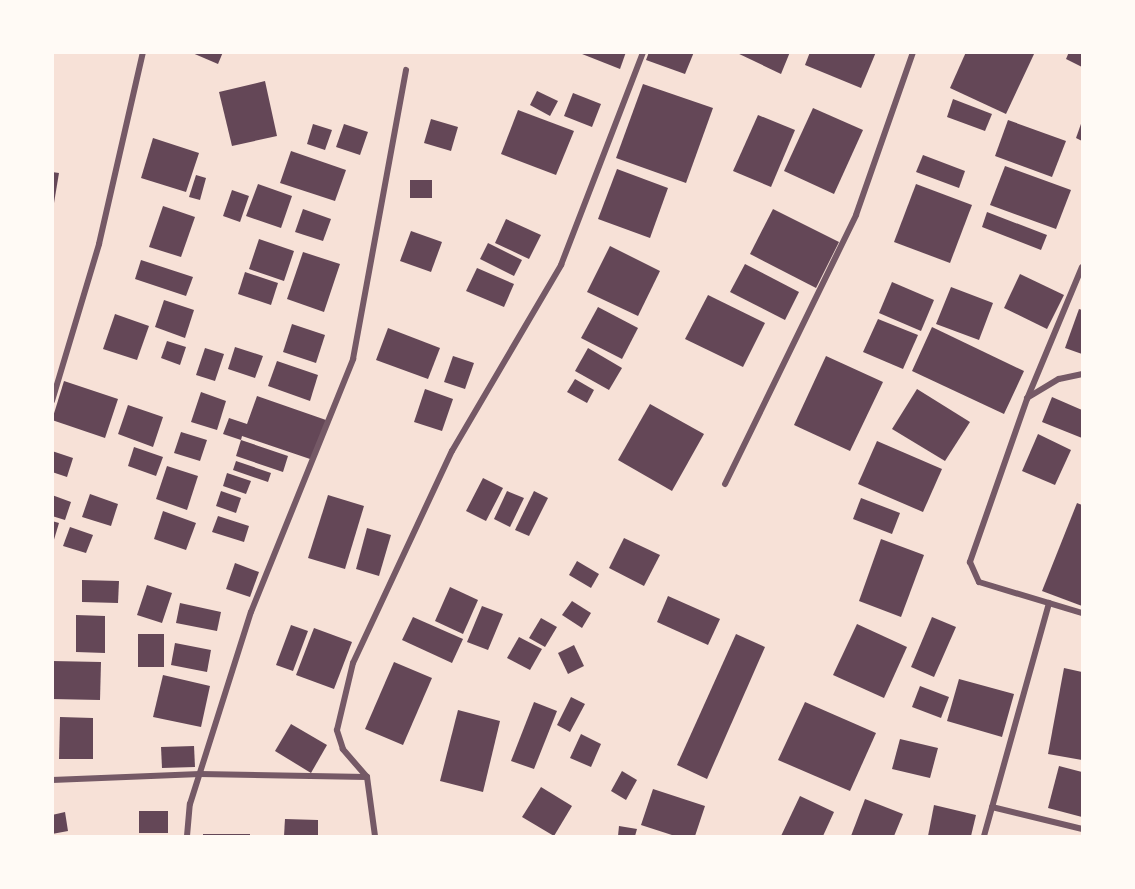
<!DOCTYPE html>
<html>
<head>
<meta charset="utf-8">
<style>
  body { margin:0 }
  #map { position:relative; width:1135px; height:889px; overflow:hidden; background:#f7e1d7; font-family:Bitter,serif }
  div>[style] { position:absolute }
  .building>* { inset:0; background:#644757 }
  .minor>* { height:6px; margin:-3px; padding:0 3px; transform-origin:3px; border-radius:3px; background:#755966 }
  span { translate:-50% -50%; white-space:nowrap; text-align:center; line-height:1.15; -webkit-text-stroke:4.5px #fffaf5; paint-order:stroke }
  .frame { position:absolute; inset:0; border:54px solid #fffaf5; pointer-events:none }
</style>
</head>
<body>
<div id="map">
  <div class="building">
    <div style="clip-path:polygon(190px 52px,223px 52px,218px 64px)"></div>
    <div style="clip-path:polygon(577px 52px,626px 52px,620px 69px)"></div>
    <div style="clip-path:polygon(649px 52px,694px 52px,685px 74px,646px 60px)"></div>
    <div style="clip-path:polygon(735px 52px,790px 52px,781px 74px)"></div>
    <div style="clip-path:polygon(810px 52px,876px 52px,861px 88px,805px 65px)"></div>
    <div style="clip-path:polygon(966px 52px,1035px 52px,1006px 114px,950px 88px)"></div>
    <div style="clip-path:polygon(1069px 52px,1082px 52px,1082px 67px,1066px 59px)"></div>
    <div style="clip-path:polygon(265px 81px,277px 136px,232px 146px,219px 92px)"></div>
    <div style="clip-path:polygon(643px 84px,713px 108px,686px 183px,616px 158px)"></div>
    <div style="clip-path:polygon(537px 91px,558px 101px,550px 116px,530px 105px)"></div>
    <div style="clip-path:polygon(573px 93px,601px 104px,592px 127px,564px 116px)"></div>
    <div style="clip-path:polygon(953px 99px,992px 114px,985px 131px,947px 117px)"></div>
    <div style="clip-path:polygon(813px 108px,863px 130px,834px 194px,784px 171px)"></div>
    <div style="clip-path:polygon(518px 110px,574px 131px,556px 175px,501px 154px)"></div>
    <div style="clip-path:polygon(758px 115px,795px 130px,771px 187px,733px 171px)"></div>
    <div style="clip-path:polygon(431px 119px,458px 127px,451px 151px,424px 143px)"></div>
    <div style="clip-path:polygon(1008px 120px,1066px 141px,1052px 177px,995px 156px)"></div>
    <div style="clip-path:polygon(1082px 121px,1082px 141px,1076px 138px)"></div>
    <div style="clip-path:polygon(313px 124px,332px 130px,325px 150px,307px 144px)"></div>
    <div style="clip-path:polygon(344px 124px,368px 132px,360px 155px,336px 147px)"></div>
    <div style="clip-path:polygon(153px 138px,199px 153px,186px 192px,141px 178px)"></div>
    <div style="clip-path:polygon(291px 151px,346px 170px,335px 201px,280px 183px)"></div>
    <div style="clip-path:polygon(923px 155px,965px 171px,959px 188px,916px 172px)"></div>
    <div style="clip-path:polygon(1005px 166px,1071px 190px,1056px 229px,990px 205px)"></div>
    <div style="clip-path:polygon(617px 169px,668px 188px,650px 238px,598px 219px)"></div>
    <div style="clip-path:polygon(52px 172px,59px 173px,54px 203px,52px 203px)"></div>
    <div style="clip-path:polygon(196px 175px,206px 178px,200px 200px,189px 197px)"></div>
    <div style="clip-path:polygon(410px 180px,432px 180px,432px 198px,410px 198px)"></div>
    <div style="clip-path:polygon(258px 184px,292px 196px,281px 228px,246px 216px)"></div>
    <div style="clip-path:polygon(916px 184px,972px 205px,950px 263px,894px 242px)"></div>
    <div style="clip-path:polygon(232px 190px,249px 196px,240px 222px,223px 216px)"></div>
    <div style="clip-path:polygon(163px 206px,195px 217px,181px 257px,149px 247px)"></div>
    <div style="clip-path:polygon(303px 209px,331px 219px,323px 241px,295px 232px)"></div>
    <div style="clip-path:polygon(773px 209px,839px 242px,816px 288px,750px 254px)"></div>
    <div style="clip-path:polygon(987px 212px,1047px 235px,1041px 250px,982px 227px)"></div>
    <div style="clip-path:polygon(506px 219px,541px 235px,529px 259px,495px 243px)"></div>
    <div style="clip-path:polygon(411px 231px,442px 242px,431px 272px,400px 261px)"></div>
    <div style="clip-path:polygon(259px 239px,294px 251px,284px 281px,249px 269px)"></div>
    <div style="clip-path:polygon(488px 243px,522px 260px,514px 276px,480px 259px)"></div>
    <div style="clip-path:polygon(610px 246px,660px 271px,638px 316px,587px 292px)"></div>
    <div style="clip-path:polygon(303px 252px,340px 264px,324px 312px,287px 299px)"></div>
    <div style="clip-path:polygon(141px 260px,193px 277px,186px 296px,135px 279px)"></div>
    <div style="clip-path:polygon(745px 264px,799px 292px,785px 320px,730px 292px)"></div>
    <div style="clip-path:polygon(477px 268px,514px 284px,504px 307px,466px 291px)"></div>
    <div style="clip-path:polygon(245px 272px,278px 283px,271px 305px,238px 294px)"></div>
    <div style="clip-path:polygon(1020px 274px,1064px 295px,1047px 329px,1004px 308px)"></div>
    <div style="clip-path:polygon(892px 282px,934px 300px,921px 331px,879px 313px)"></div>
    <div style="clip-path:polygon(951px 287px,993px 303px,979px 340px,936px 324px)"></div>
    <div style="clip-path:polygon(708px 295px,765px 323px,743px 367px,685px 339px)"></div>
    <div style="clip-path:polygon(164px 300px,194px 310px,185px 338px,155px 327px)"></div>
    <div style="clip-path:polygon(598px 307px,638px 328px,622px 359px,581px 338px)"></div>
    <div style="clip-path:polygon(1079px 309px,1082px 310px,1082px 354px,1065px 348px)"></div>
    <div style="clip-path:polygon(115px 314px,149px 326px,137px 360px,103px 349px)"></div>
    <div style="clip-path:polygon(878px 319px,918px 335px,903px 369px,863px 352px)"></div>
    <div style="clip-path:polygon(292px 324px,325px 335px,316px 363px,283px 352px)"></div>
    <div style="clip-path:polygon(932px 327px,1024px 371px,1004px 414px,912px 371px)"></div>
    <div style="clip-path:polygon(388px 328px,440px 348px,428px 379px,376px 360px)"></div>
    <div style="clip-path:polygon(167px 341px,186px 347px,180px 365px,161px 358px)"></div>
    <div style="clip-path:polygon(235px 347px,263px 356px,255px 378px,228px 369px)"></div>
    <div style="clip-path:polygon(205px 348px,224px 354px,215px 381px,196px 375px)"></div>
    <div style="clip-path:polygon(588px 348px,622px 368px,609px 390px,575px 371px)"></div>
    <div style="clip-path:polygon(453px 356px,474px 363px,465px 389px,444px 382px)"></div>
    <div style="clip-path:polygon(826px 356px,883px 382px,850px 451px,794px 425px)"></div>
    <div style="clip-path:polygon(277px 361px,318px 375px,310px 401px,268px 386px)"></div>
    <div style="clip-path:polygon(575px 379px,594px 390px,587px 403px,567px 392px)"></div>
    <div style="clip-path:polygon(64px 381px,118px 399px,105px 438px,52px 420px)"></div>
    <div style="clip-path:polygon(425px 389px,453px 399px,442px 431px,414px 422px)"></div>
    <div style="clip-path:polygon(917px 389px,970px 422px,945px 461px,892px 429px)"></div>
    <div style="clip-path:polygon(201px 392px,226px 401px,217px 430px,191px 422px)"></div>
    <div style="clip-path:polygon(257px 396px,326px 420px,313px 460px,242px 436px,241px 440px,288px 456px,283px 472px,236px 456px,241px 440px,223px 434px,229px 418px,247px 424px)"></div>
    <div style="clip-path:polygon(1052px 397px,1082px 410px,1082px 438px,1042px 422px)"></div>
    <div style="clip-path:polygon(650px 404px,704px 434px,672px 491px,618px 460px)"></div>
    <div style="clip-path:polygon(128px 405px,163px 417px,153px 447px,118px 434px)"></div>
    <div style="clip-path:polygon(181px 432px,207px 440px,200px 461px,174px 453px)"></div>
    <div style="clip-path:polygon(1038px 434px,1071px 450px,1055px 485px,1022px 471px)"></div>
    <div style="clip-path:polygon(877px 441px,942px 469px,923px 512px,858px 484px)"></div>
    <div style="clip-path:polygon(134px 447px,163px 457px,156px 476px,128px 466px)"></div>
    <div style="clip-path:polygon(52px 451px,73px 458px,67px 477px,52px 472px)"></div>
    <div style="clip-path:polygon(236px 461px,271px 473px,268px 482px,233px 470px)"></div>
    <div style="clip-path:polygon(167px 466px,198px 476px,187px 510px,156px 499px)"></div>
    <div style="clip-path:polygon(227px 473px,251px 481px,246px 494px,223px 486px)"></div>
    <div style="clip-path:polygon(483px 478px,503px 488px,486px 521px,466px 511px)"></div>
    <div style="clip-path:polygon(221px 491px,241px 498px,236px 513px,216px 506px)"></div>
    <div style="clip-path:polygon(507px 491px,524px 498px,510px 527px,494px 519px)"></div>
    <div style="clip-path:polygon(534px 491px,548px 498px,529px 536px,515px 530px)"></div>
    <div style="clip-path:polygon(90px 494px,118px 504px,111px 526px,82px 517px)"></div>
    <div style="clip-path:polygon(52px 495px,71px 502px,65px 520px,52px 516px)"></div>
    <div style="clip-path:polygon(328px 495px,364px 506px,345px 569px,308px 558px)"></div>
    <div style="clip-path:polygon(861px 498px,900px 513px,892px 534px,853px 519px)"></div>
    <div style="clip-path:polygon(1077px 503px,1082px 505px,1082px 606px,1042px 591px)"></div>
    <div style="clip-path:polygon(163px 511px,196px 523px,186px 550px,154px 539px)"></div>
    <div style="clip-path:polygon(218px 516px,249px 526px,244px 542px,212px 532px)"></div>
    <div style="clip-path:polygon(52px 521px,59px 523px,53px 543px,52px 543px)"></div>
    <div style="clip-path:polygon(70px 527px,93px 535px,86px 553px,63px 546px)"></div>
    <div style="clip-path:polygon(367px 528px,391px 535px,379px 576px,356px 569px)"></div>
    <div style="clip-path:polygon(624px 538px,660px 555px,644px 586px,609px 568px)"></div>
    <div style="clip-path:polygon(881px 539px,924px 555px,901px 617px,859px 601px)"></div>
    <div style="clip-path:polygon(577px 561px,599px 574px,591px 588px,569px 575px)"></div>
    <div style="clip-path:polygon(235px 563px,259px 572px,250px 597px,226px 589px)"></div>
    <div style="clip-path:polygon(82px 580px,119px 581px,118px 603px,82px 602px)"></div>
    <div style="clip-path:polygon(147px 585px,172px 593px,162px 623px,137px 615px)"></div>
    <div style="clip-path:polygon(450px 587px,478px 600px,463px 634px,435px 621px)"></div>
    <div style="clip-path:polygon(668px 596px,720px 619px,708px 645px,657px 622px)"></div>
    <div style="clip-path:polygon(572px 601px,591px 613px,582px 628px,562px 615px)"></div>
    <div style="clip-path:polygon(180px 603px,221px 612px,217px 631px,176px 623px)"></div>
    <div style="clip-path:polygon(482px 606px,503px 614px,488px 650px,467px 642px)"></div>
    <div style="clip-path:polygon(76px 615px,105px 616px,105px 653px,76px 652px)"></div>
    <div style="clip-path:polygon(413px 617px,463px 639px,452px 663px,402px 640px)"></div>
    <div style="clip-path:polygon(932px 617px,956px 627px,934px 677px,911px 667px)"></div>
    <div style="clip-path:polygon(541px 618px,557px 627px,545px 647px,529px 638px)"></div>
    <div style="clip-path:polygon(857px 624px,907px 647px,884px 698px,833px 675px)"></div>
    <div style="clip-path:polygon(291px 625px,308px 631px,293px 671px,276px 665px)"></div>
    <div style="clip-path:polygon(314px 628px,352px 642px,334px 689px,296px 675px)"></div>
    <div style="clip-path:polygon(138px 634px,164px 634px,164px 667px,138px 667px)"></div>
    <div style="clip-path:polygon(736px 634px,765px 647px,707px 779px,677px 765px)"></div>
    <div style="clip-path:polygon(519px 637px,542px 649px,530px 670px,507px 658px)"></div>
    <div style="clip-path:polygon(175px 643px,211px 650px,207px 672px,171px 665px)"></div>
    <div style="clip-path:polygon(574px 645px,584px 666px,568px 674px,558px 653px)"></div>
    <div style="clip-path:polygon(52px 661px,101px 662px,100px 700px,52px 699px)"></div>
    <div style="clip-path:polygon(394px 662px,432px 678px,403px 745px,365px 729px)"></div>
    <div style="clip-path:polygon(1064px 668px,1082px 672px,1082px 760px,1048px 754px)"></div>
    <div style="clip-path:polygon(163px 675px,210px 686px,201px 727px,153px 717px)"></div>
    <div style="clip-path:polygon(959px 679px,1014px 694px,1002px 737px,947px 721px)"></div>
    <div style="clip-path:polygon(920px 686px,949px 697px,941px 718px,912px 707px)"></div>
    <div style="clip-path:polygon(571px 697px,585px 704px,570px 732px,557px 725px)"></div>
    <div style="clip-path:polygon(534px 702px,557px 711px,534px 769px,511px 761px)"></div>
    <div style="clip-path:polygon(805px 702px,876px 733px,850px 791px,778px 760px)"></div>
    <div style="clip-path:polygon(458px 710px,500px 721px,483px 792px,440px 781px)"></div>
    <div style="clip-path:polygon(60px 717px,93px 718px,93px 759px,59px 759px)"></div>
    <div style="clip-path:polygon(291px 724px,327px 745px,311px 773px,275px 751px)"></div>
    <div style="clip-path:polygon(581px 734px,601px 744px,591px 767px,570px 758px)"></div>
    <div style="clip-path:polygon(900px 739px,938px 748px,930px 778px,892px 769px)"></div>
    <div style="clip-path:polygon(194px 746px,195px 767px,162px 768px,161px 747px)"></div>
    <div style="clip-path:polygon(1059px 766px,1082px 772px,1082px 817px,1048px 808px)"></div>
    <div style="clip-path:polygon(622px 771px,637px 780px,626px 800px,611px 791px)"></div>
    <div style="clip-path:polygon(541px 787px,572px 806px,554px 836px,522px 817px)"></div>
    <div style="clip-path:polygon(653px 789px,705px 806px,695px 836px,675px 836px,641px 825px)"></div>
    <div style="clip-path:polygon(800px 796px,834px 812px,823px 836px,781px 836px)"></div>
    <div style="clip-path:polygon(865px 799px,903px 814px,894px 836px,851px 836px)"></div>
    <div style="clip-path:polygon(934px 805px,976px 815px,971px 836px,928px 836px)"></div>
    <div style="clip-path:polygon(139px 811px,168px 811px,168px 833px,139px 833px)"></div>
    <div style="clip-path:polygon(65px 812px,68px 831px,52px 834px,52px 815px)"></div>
    <div style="clip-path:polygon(285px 819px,318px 820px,318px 836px,284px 836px)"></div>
    <div style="clip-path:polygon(619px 826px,637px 829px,635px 836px,618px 836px)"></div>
    <div style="clip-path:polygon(203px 834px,250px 834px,250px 836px,203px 836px)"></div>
  </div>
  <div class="minor">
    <div style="left:1082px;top:267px;width:143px;rotate:112.6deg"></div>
    <div style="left:1027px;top:399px;width:173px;rotate:109.3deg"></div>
    <div style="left:970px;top:562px;width:22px;rotate:66deg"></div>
    <div style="left:979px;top:582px;width:108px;rotate:16.8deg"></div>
    <div style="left:1027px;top:398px;width:37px;rotate:-31deg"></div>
    <div style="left:1059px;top:379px;width:24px;rotate:-12deg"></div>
    <div style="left:52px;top:401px;width:164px;rotate:-73.3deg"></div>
    <div style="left:99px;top:244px;width:197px;rotate:-77.1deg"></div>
    <div style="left:725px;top:484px;width:299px;rotate:-64deg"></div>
    <div style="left:856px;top:215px;width:173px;rotate:-70.7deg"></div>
    <div style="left:52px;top:780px;width:148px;rotate:-2.3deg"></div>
    <div style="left:200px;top:774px;width:167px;rotate:1deg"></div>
    <div style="left:992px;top:807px;width:93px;rotate:13.7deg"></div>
    <div style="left:187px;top:836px;width:32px;rotate:-85deg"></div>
    <div style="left:190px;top:804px;width:201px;rotate:-72.4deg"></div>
    <div style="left:251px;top:612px;width:273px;rotate:-68deg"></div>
    <div style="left:353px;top:359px;width:294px;rotate:-79.6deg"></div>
    <div style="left:375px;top:836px;width:60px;rotate:-97.7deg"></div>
    <div style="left:367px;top:777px;width:37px;rotate:-131deg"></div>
    <div style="left:343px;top:749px;width:20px;rotate:-108deg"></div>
    <div style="left:337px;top:730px;width:69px;rotate:-76.6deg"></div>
    <div style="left:353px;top:663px;width:234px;rotate:-65deg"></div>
    <div style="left:452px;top:451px;width:216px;rotate:-59.6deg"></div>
    <div style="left:561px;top:265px;width:228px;rotate:-68.9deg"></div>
    <div style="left:984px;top:836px;width:242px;rotate:-74.4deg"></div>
  </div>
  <div class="frame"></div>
</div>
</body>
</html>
